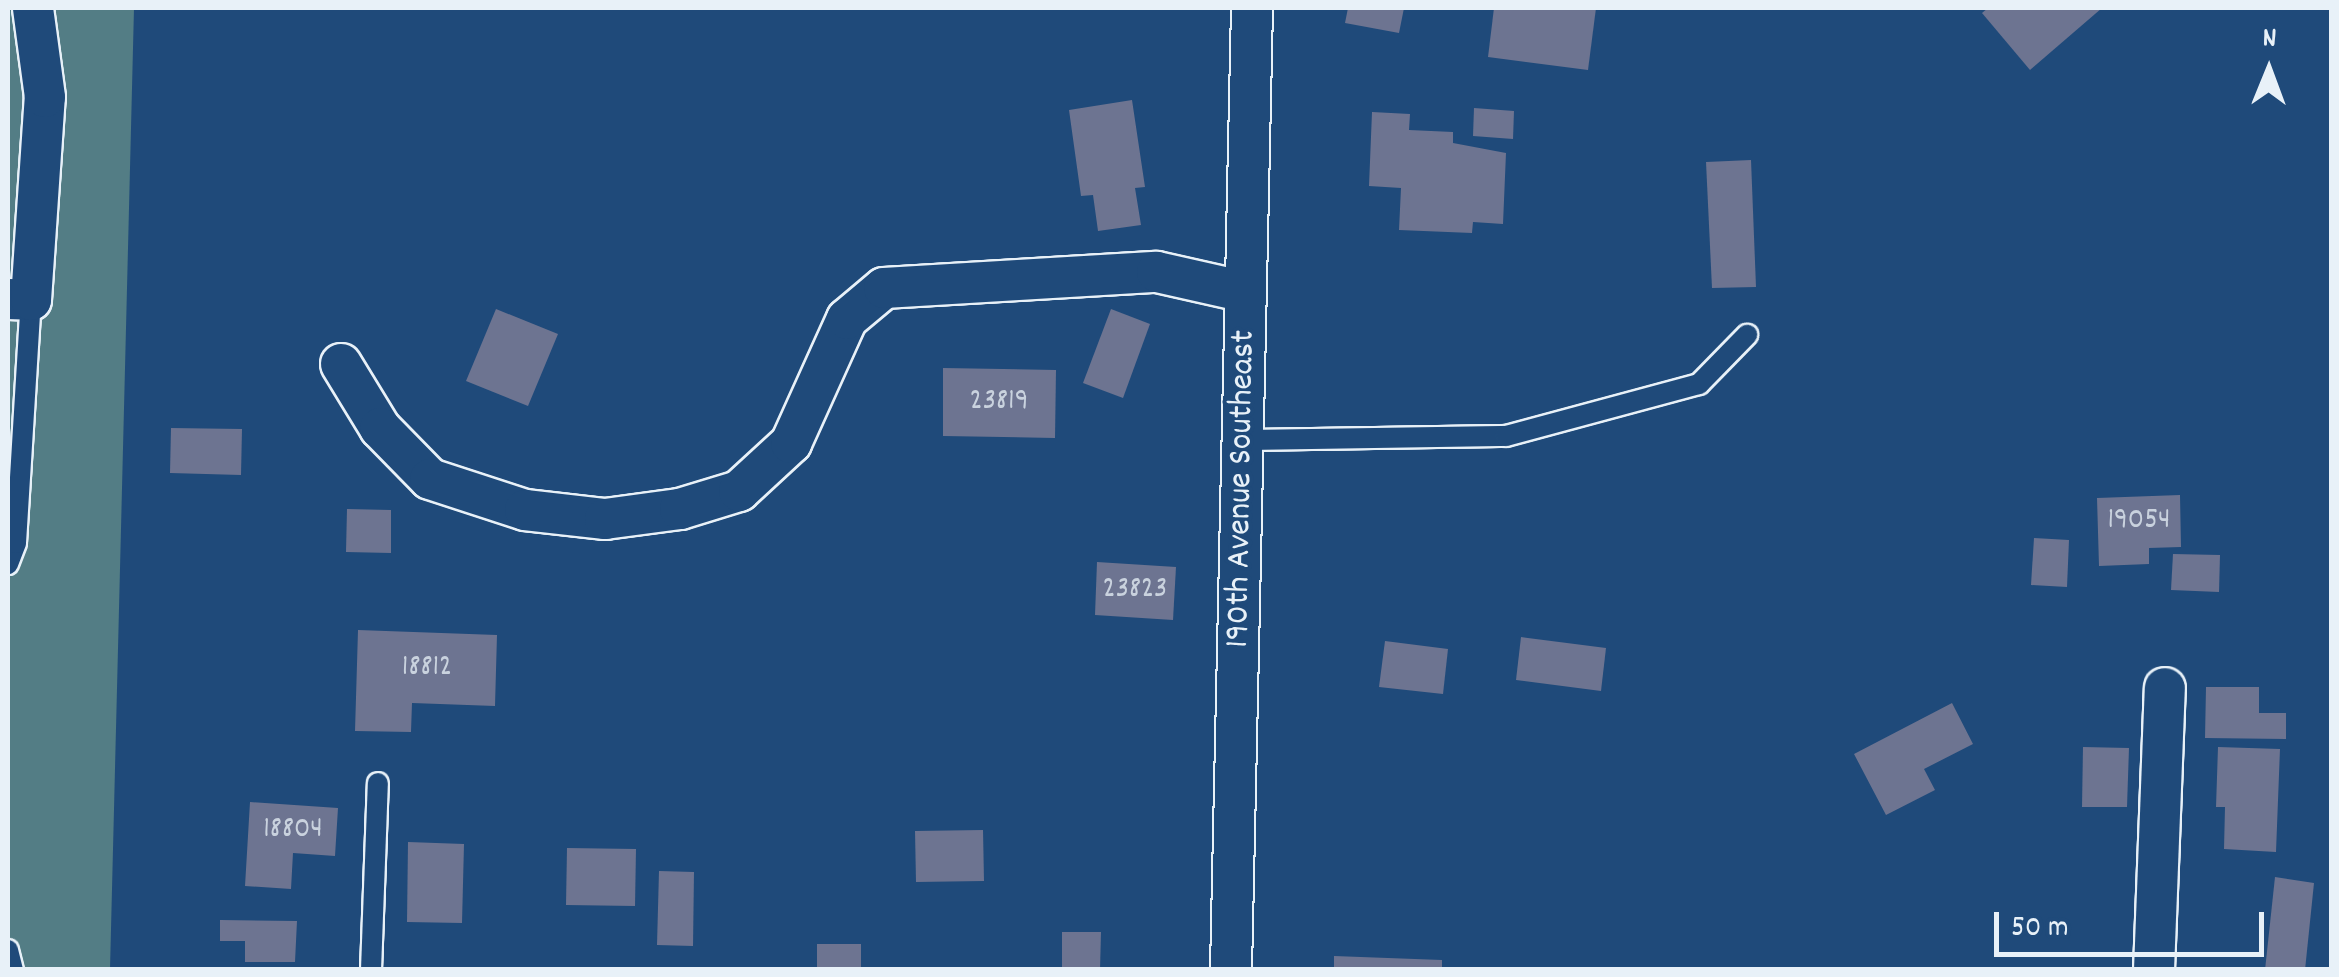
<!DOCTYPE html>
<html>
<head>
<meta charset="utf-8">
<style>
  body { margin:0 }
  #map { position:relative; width:2339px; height:977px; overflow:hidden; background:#1f4a7a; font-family:Dekko,sans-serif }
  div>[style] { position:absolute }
  .green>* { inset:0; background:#537d85 }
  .building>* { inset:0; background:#6d7491 }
  .roads { filter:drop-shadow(2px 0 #e8f1f8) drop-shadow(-2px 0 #e8f1f8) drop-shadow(0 2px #e8f1f8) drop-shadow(0 -2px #e8f1f8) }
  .lane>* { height:20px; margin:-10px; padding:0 10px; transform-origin:10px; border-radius:10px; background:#1f4a7a }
  .street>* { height:40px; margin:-20px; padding:0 20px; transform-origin:20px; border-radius:20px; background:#1f4a7a }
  span { translate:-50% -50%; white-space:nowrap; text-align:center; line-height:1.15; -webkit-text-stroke:8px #1f4a7a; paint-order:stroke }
  .number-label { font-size:30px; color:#c9d2de }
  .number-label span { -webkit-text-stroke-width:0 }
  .street-label { font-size:35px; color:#e8f1f8 }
  .frame { position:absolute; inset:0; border:10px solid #e8f1f8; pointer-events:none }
  .north { position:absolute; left:2219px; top:20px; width:100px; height:100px; -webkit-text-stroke:8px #1f4a7a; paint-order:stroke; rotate:1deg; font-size:28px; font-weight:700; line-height:40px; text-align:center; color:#e8f1f8 }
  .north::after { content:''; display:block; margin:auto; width:35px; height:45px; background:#e8f1f8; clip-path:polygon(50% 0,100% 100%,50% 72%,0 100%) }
  .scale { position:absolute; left:1994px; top:912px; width:270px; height:45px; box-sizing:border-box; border:5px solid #e8f1f8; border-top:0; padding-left:12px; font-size:30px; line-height:35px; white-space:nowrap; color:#e8f1f8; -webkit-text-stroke:8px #1f4a7a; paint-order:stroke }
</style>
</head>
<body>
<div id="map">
  <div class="green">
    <div style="clip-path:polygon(8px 8px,134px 8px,110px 969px,8px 969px)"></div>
  </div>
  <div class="building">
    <div style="clip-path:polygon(1348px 8px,1404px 8px,1399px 33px,1345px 23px)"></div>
    <div style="clip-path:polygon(1494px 8px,1596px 8px,1588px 70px,1488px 57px)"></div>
    <div style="clip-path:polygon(1988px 8px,2102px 8px,2030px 70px,1982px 13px)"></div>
    <div style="clip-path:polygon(1132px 100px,1145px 187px,1135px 188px,1141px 225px,1098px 231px,1093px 195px,1081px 196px,1069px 110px)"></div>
    <div style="clip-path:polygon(1474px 108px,1514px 111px,1513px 139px,1473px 136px)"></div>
    <div style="clip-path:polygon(1372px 112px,1410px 114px,1409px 130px,1453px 132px,1453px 143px,1506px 153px,1503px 224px,1473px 222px,1472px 233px,1399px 230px,1401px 188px,1369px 186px)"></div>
    <div style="clip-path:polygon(1751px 160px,1756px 287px,1712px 288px,1706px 162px)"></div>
    <div style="clip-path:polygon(496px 309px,558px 334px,528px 406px,466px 381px)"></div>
    <div style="clip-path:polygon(1111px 309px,1150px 324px,1123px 398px,1083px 383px)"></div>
    <div style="clip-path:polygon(943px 368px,1056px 370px,1055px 438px,943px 436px)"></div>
    <div style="clip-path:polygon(171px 428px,242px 429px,241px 475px,170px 473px)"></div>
    <div style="clip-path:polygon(2180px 495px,2181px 547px,2149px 548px,2149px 564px,2099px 566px,2097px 498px)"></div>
    <div style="clip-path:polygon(347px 509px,391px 510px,391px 553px,346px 552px)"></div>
    <div style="clip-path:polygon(2034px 538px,2069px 540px,2067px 587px,2031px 585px)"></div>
    <div style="clip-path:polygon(2173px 554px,2220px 555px,2219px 592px,2171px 590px)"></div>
    <div style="clip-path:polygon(1097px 562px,1176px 567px,1173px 620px,1095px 615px)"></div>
    <div style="clip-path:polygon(358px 630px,497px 635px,495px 706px,412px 703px,411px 732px,355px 731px)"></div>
    <div style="clip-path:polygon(1521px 637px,1606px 648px,1601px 691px,1516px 680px)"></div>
    <div style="clip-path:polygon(1385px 641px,1448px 649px,1443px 694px,1379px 687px)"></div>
    <div style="clip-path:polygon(2206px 687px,2259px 687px,2259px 713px,2286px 713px,2286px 739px,2205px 738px)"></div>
    <div style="clip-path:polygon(1952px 703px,1973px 744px,1924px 769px,1935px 790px,1886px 815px,1854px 754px)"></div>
    <div style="clip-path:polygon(2083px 747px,2129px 748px,2127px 807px,2082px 807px)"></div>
    <div style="clip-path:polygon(2218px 747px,2280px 749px,2276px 852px,2224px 849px,2225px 807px,2216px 807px)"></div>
    <div style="clip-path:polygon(250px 802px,338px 808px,335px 856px,293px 853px,291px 889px,245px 886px)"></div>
    <div style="clip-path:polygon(983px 830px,984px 881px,916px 882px,915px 831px)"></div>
    <div style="clip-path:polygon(408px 842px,464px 844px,462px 923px,407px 922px)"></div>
    <div style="clip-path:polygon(567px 848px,636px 849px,635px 906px,566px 905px)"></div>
    <div style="clip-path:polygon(659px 871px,694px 872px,693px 946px,657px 945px)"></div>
    <div style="clip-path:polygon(2275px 877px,2314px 883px,2305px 970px,2265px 970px)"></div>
    <div style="clip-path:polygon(220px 920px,297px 921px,295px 962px,245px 962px,245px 941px,220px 941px)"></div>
    <div style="clip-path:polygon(1062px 932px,1101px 932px,1100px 970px,1062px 970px)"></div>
    <div style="clip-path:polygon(817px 944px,861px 944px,861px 970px,817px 970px)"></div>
    <div style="clip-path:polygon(1334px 956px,1442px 960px,1442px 970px,1334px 970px)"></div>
  </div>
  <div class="roads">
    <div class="lane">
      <div style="left:1243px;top:440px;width:263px;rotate:-0.9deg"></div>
      <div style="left:1506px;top:436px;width:200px;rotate:-15.1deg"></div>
      <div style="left:1699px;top:384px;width:69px;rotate:-45.6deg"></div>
      <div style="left:8px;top:564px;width:22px;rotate:-69deg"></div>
      <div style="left:16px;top:543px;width:243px;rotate:-86.5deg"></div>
      <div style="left:8px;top:950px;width:21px;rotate:76deg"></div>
      <div style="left:371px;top:970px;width:187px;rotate:-87.9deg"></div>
    </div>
    <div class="street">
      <div style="left:8px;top:299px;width:23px;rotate:2deg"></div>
      <div style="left:31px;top:300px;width:203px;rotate:-86.1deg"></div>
      <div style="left:45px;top:97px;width:90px;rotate:-97.7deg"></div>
      <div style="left:341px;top:364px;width:75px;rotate:58.6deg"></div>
      <div style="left:380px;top:428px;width:71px;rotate:45.6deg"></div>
      <div style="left:430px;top:479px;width:100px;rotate:18.1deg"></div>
      <div style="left:525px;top:510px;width:81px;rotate:6.4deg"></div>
      <div style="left:605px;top:519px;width:76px;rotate:-7.6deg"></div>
      <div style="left:680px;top:509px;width:62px;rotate:-17deg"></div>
      <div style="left:739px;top:491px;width:71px;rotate:-42.7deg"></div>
      <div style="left:791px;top:443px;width:136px;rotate:-65.7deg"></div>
      <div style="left:847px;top:319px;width:48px;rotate:-40deg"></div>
      <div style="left:884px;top:288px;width:273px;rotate:-3.4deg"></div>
      <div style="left:1157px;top:272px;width:91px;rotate:12.7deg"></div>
      <div style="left:1231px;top:970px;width:962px;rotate:-88.75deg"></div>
      <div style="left:2154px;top:970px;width:282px;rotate:-87.8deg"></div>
    </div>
  </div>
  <div class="number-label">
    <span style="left:999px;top:403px">23819</span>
    <span style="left:2139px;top:522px">19054</span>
    <span style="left:1135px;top:591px">23823</span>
    <span style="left:427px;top:669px">18812</span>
    <span style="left:293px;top:831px">18804</span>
  </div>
  <div class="street-label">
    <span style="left:1242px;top:489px;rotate:-89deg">190th Avenue Southeast</span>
  </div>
  <div class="frame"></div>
  <div class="north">N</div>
  <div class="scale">50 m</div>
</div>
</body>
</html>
